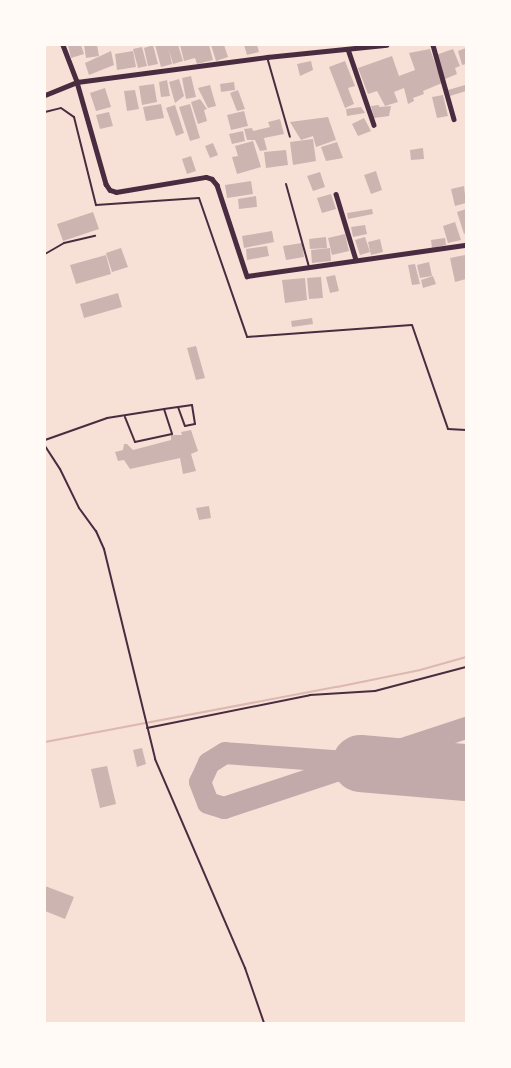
<!DOCTYPE html>
<html>
<head>
<meta charset="utf-8">
<style>
  body { margin:0 }
  #map { position:relative; width:511px; height:1068px; overflow:hidden; background:#f7e1d7; font-family:Figtree,sans-serif }
  div>[style] { position:absolute }
  .stream>* { height:2px; margin:-1px; padding:0 1px; transform-origin:1px; border-radius:1px; background:#dcb8b0 }
  .taxiway>* { height:22px; margin:-11px; padding:0 11px; transform-origin:11px; border-radius:11px; background:#c3aaaa }
  .runway>* { height:57px; margin:-28.5px; padding:0 28.5px; transform-origin:28.5px; border-radius:28.5px; background:#c3aaaa }
  .building>* { inset:0; background:#ccb4b1 }
  .service>* { height:2px; margin:-1px; padding:0 1px; transform-origin:1px; border-radius:1px; background:#4a2c40 }
  .minor>* { height:4.5px; margin:-2.25px; padding:0 2.25px; transform-origin:2.25px; border-radius:2.25px; background:#4a2c40 }
  span { translate:-50% -50%; white-space:nowrap; text-align:center; line-height:1.15; -webkit-text-stroke:4.5px #fffaf5; paint-order:stroke }
  .frame { position:absolute; inset:0; border:46px solid #fffaf5; pointer-events:none }
</style>
</head>
<body>
<div id="map">
  <div class="stream">
    <div style="left:45px;top:742px;width:297px;rotate:-10.7deg"></div>
    <div style="left:337px;top:687px;width:85px;rotate:-11.6deg"></div>
    <div style="left:420px;top:670px;width:48px;rotate:-15.8deg"></div>
  </div>
  <div class="taxiway">
    <div style="left:360px;top:763px;width:135px;rotate:-175.8deg"></div>
    <div style="left:225px;top:753px;width:19px;rotate:148deg"></div>
    <div style="left:209px;top:763px;width:21px;rotate:115deg"></div>
    <div style="left:200px;top:782px;width:22px;rotate:69deg"></div>
    <div style="left:208px;top:803px;width:17px;rotate:17deg"></div>
    <div style="left:224px;top:808px;width:143px;rotate:-18.3deg"></div>
    <div style="left:360px;top:763px;width:112px;rotate:-18.3deg"></div>
  </div>
  <div class="runway">
    <div style="left:360px;top:763px;width:106px;rotate:4.9deg"></div>
  </div>
  <div class="building">
    <div style="clip-path:polygon(68px 45px,81px 45px,84px 54px,71px 58px)"></div>
    <div style="clip-path:polygon(84px 45px,97px 45px,99px 56px,86px 58px)"></div>
    <div style="clip-path:polygon(153px 45px,158px 64px,148px 66px,144px 48px)"></div>
    <div style="clip-path:polygon(155px 45px,178px 45px,183px 61px,173px 64px,169px 50px,172px 64px,161px 67px)"></div>
    <div style="clip-path:polygon(180px 45px,209px 45px,213px 60px,197px 64px,195px 58px,184px 61px)"></div>
    <div style="clip-path:polygon(211px 45px,224px 45px,228px 57px,216px 61px)"></div>
    <div style="clip-path:polygon(244px 45px,257px 45px,259px 52px,247px 55px)"></div>
    <div style="clip-path:polygon(142px 47px,147px 66px,138px 68px,133px 49px)"></div>
    <div style="clip-path:polygon(466px 48px,466px 64px,462px 65px,458px 51px)"></div>
    <div style="clip-path:polygon(430px 49px,442px 83px,423px 91px,424px 94px,413px 98px,414px 101px,408px 104px,404px 88px,394px 92px,398px 102px,385px 106px,377px 91px,368px 94px,358px 68px,392px 56px,399px 76px,415px 70px,409px 53px)"></div>
    <div style="clip-path:polygon(453px 49px,460px 66px,455px 68px,457px 74px,445px 79px,436px 55px)"></div>
    <div style="clip-path:polygon(111px 51px,114px 65px,89px 75px,85px 63px)"></div>
    <div style="clip-path:polygon(133px 51px,136px 67px,117px 70px,115px 54px)"></div>
    <div style="clip-path:polygon(311px 61px,313px 70px,300px 76px,297px 64px)"></div>
    <div style="clip-path:polygon(345px 61px,355px 86px,348px 88px,354px 104px,345px 108px,329px 67px)"></div>
    <div style="clip-path:polygon(191px 76px,196px 97px,186px 99px,182px 78px)"></div>
    <div style="clip-path:polygon(179px 79px,184px 96px,175px 103px,169px 82px)"></div>
    <div style="clip-path:polygon(167px 80px,170px 96px,161px 97px,159px 82px)"></div>
    <div style="clip-path:polygon(234px 82px,235px 90px,221px 92px,220px 84px)"></div>
    <div style="clip-path:polygon(154px 84px,157px 102px,142px 105px,139px 86px)"></div>
    <div style="clip-path:polygon(210px 85px,216px 106px,208px 108px,198px 88px)"></div>
    <div style="clip-path:polygon(465px 85px,466px 91px,450px 96px,448px 90px)"></div>
    <div style="clip-path:polygon(105px 88px,111px 107px,96px 111px,90px 93px)"></div>
    <div style="clip-path:polygon(135px 90px,139px 109px,127px 111px,124px 91px)"></div>
    <div style="clip-path:polygon(238px 90px,245px 109px,237px 111px,230px 93px)"></div>
    <div style="clip-path:polygon(443px 95px,448px 116px,437px 118px,432px 97px)"></div>
    <div style="clip-path:polygon(200px 99px,207px 109px,204px 110px,207px 121px,198px 124px,191px 102px)"></div>
    <div style="clip-path:polygon(161px 104px,164px 118px,146px 121px,143px 107px)"></div>
    <div style="clip-path:polygon(190px 104px,200px 138px,190px 141px,179px 107px)"></div>
    <div style="clip-path:polygon(175px 105px,184px 133px,176px 136px,166px 108px)"></div>
    <div style="clip-path:polygon(379px 105px,379px 107px,391px 106px,389px 116px,374px 118px,371px 106px)"></div>
    <div style="clip-path:polygon(361px 107px,365px 113px,347px 116px,346px 109px)"></div>
    <div style="clip-path:polygon(244px 111px,248px 126px,231px 130px,227px 115px)"></div>
    <div style="clip-path:polygon(109px 112px,113px 126px,100px 129px,96px 115px)"></div>
    <div style="clip-path:polygon(328px 117px,336px 140px,316px 147px,313px 136px,301px 140px,290px 122px)"></div>
    <div style="clip-path:polygon(364px 118px,371px 131px,358px 136px,352px 124px)"></div>
    <div style="clip-path:polygon(280px 119px,284px 134px,264px 138px,267px 150px,260px 151px,255px 140px,247px 140px,244px 129px,252px 128px,253px 131px,270px 127px,268px 122px)"></div>
    <div style="clip-path:polygon(243px 131px,245px 141px,232px 144px,229px 134px)"></div>
    <div style="clip-path:polygon(313px 139px,316px 161px,293px 165px,290px 142px)"></div>
    <div style="clip-path:polygon(253px 141px,261px 167px,237px 174px,232px 157px,238px 156px,235px 146px)"></div>
    <div style="clip-path:polygon(337px 142px,343px 158px,326px 161px,321px 147px)"></div>
    <div style="clip-path:polygon(213px 143px,218px 155px,210px 158px,205px 146px)"></div>
    <div style="clip-path:polygon(423px 148px,424px 159px,411px 160px,410px 150px)"></div>
    <div style="clip-path:polygon(286px 150px,288px 165px,266px 168px,264px 152px)"></div>
    <div style="clip-path:polygon(191px 156px,196px 171px,187px 174px,182px 159px)"></div>
    <div style="clip-path:polygon(376px 171px,382px 190px,371px 194px,364px 175px)"></div>
    <div style="clip-path:polygon(320px 172px,325px 187px,313px 191px,307px 176px)"></div>
    <div style="clip-path:polygon(251px 181px,253px 194px,227px 198px,225px 185px)"></div>
    <div style="clip-path:polygon(464px 186px,466px 203px,455px 206px,451px 189px)"></div>
    <div style="clip-path:polygon(331px 194px,336px 209px,322px 213px,317px 198px)"></div>
    <div style="clip-path:polygon(256px 196px,257px 207px,239px 209px,238px 199px)"></div>
    <div style="clip-path:polygon(372px 209px,373px 214px,348px 219px,347px 213px)"></div>
    <div style="clip-path:polygon(466px 209px,466px 233px,464px 234px,457px 212px)"></div>
    <div style="clip-path:polygon(93px 212px,99px 229px,63px 241px,57px 224px)"></div>
    <div style="clip-path:polygon(455px 222px,461px 240px,448px 243px,443px 226px)"></div>
    <div style="clip-path:polygon(365px 225px,367px 234px,353px 237px,351px 227px)"></div>
    <div style="clip-path:polygon(272px 231px,274px 242px,244px 248px,242px 236px)"></div>
    <div style="clip-path:polygon(345px 234px,349px 251px,332px 255px,328px 238px)"></div>
    <div style="clip-path:polygon(326px 237px,327px 248px,310px 249px,309px 239px)"></div>
    <div style="clip-path:polygon(365px 237px,370px 252px,360px 255px,355px 240px)"></div>
    <div style="clip-path:polygon(445px 238px,446px 245px,432px 248px,431px 240px)"></div>
    <div style="clip-path:polygon(380px 239px,383px 252px,371px 255px,368px 242px)"></div>
    <div style="clip-path:polygon(302px 243px,304px 257px,286px 260px,283px 246px)"></div>
    <div style="clip-path:polygon(267px 246px,269px 256px,247px 260px,246px 249px)"></div>
    <div style="clip-path:polygon(121px 248px,128px 267px,112px 272px,106px 253px)"></div>
    <div style="clip-path:polygon(330px 248px,331px 261px,312px 263px,311px 250px)"></div>
    <div style="clip-path:polygon(106px 255px,111px 274px,76px 284px,70px 265px)"></div>
    <div style="clip-path:polygon(465px 255px,466px 279px,455px 282px,450px 258px)"></div>
    <div style="clip-path:polygon(429px 262px,432px 276px,420px 278px,417px 265px)"></div>
    <div style="clip-path:polygon(415px 264px,420px 284px,412px 285px,408px 265px)"></div>
    <div style="clip-path:polygon(335px 275px,339px 291px,330px 293px,326px 277px)"></div>
    <div style="clip-path:polygon(433px 276px,436px 284px,423px 288px,421px 280px)"></div>
    <div style="clip-path:polygon(321px 277px,323px 298px,309px 299px,307px 278px)"></div>
    <div style="clip-path:polygon(305px 278px,307px 300px,285px 303px,282px 280px)"></div>
    <div style="clip-path:polygon(118px 293px,122px 307px,84px 318px,80px 304px)"></div>
    <div style="clip-path:polygon(312px 318px,313px 324px,292px 327px,291px 321px)"></div>
    <div style="clip-path:polygon(196px 346px,205px 378px,196px 380px,187px 348px)"></div>
    <div style="clip-path:polygon(191px 430px,198px 451px,191px 454px,196px 471px,183px 474px,180px 458px,130px 469px,124px 460px,118px 461px,115px 452px,123px 450px,124px 444px,127px 444px,133px 450px,171px 440px,171px 435px,182px 435px,181px 432px)"></div>
    <div style="clip-path:polygon(209px 506px,211px 518px,199px 520px,196px 508px)"></div>
    <div style="clip-path:polygon(142px 748px,146px 764px,137px 767px,133px 750px)"></div>
    <div style="clip-path:polygon(107px 766px,116px 804px,100px 808px,91px 769px)"></div>
    <div style="clip-path:polygon(45px 886px,74px 897px,65px 919px,45px 911px)"></div>
  </div>
  <div class="service">
    <div style="left:267px;top:57px;width:83px;rotate:74deg"></div>
    <div style="left:45px;top:112px;width:16px;rotate:-14deg"></div>
    <div style="left:61px;top:108px;width:16px;rotate:35deg"></div>
    <div style="left:74px;top:117px;width:91px;rotate:76deg"></div>
    <div style="left:96px;top:205px;width:103px;rotate:-3.9deg"></div>
    <div style="left:199px;top:198px;width:147px;rotate:70.9deg"></div>
    <div style="left:247px;top:337px;width:165px;rotate:-4.2deg"></div>
    <div style="left:412px;top:325px;width:110px;rotate:70.9deg"></div>
    <div style="left:448px;top:429px;width:18px;rotate:3deg"></div>
    <div style="left:286px;top:184px;width:86px;rotate:74.5deg"></div>
    <div style="left:45px;top:254px;width:22px;rotate:-30deg"></div>
    <div style="left:64px;top:243px;width:32px;rotate:-13deg"></div>
    <div style="left:466px;top:359px;width:1px;rotate:90deg"></div>
    <div style="left:164px;top:409px;width:14px;rotate:-8deg"></div>
    <div style="left:178px;top:407px;width:20px;rotate:70deg"></div>
    <div style="left:185px;top:426px;width:10px;rotate:-11deg"></div>
    <div style="left:195px;top:424px;width:19px;rotate:-99deg"></div>
    <div style="left:192px;top:405px;width:14px;rotate:172deg"></div>
    <div style="left:45px;top:440px;width:66px;rotate:-19.5deg"></div>
    <div style="left:107px;top:418px;width:58px;rotate:-9deg"></div>
    <div style="left:164px;top:409px;width:26px;rotate:72deg"></div>
    <div style="left:172px;top:434px;width:38px;rotate:168deg"></div>
    <div style="left:135px;top:442px;width:27px;rotate:-112deg"></div>
    <div style="left:45px;top:446px;width:27px;rotate:57deg"></div>
    <div style="left:60px;top:469px;width:43px;rotate:64deg"></div>
    <div style="left:79px;top:508px;width:29px;rotate:54deg"></div>
    <div style="left:96px;top:531px;width:20px;rotate:66deg"></div>
    <div style="left:104px;top:549px;width:216px;rotate:76.3deg"></div>
    <div style="left:155px;top:759px;width:228px;rotate:66.7deg"></div>
    <div style="left:245px;top:968px;width:58px;rotate:70.9deg"></div>
    <div style="left:147px;top:728px;width:166px;rotate:-11.4deg"></div>
    <div style="left:310px;top:695px;width:65px;rotate:-3.5deg"></div>
    <div style="left:375px;top:691px;width:94px;rotate:-14.8deg"></div>
  </div>
  <div class="minor">
    <div style="left:63px;top:45px;width:40px;rotate:69deg"></div>
    <div style="left:77px;top:82px;width:106px;rotate:74.1deg"></div>
    <div style="left:106px;top:184px;width:7px;rotate:56deg"></div>
    <div style="left:110px;top:190px;width:6px;rotate:18deg"></div>
    <div style="left:116px;top:192px;width:91px;rotate:-9.5deg"></div>
    <div style="left:206px;top:177px;width:6px;rotate:18deg"></div>
    <div style="left:212px;top:179px;width:8px;rotate:50deg"></div>
    <div style="left:217px;top:185px;width:96px;rotate:71.8deg"></div>
    <div style="left:247px;top:276px;width:221px;rotate:-8.1deg"></div>
    <div style="left:433px;top:45px;width:77px;rotate:74.2deg"></div>
    <div style="left:348px;top:49px;width:80px;rotate:71.1deg"></div>
    <div style="left:45px;top:95px;width:35px;rotate:-22deg"></div>
    <div style="left:77px;top:82px;width:192px;rotate:-7.5deg"></div>
    <div style="left:267px;top:57px;width:120px;rotate:-5.8deg"></div>
    <div style="left:336px;top:194px;width:69px;rotate:73.1deg"></div>
  </div>
  <div class="frame"></div>
</div>
</body>
</html>
